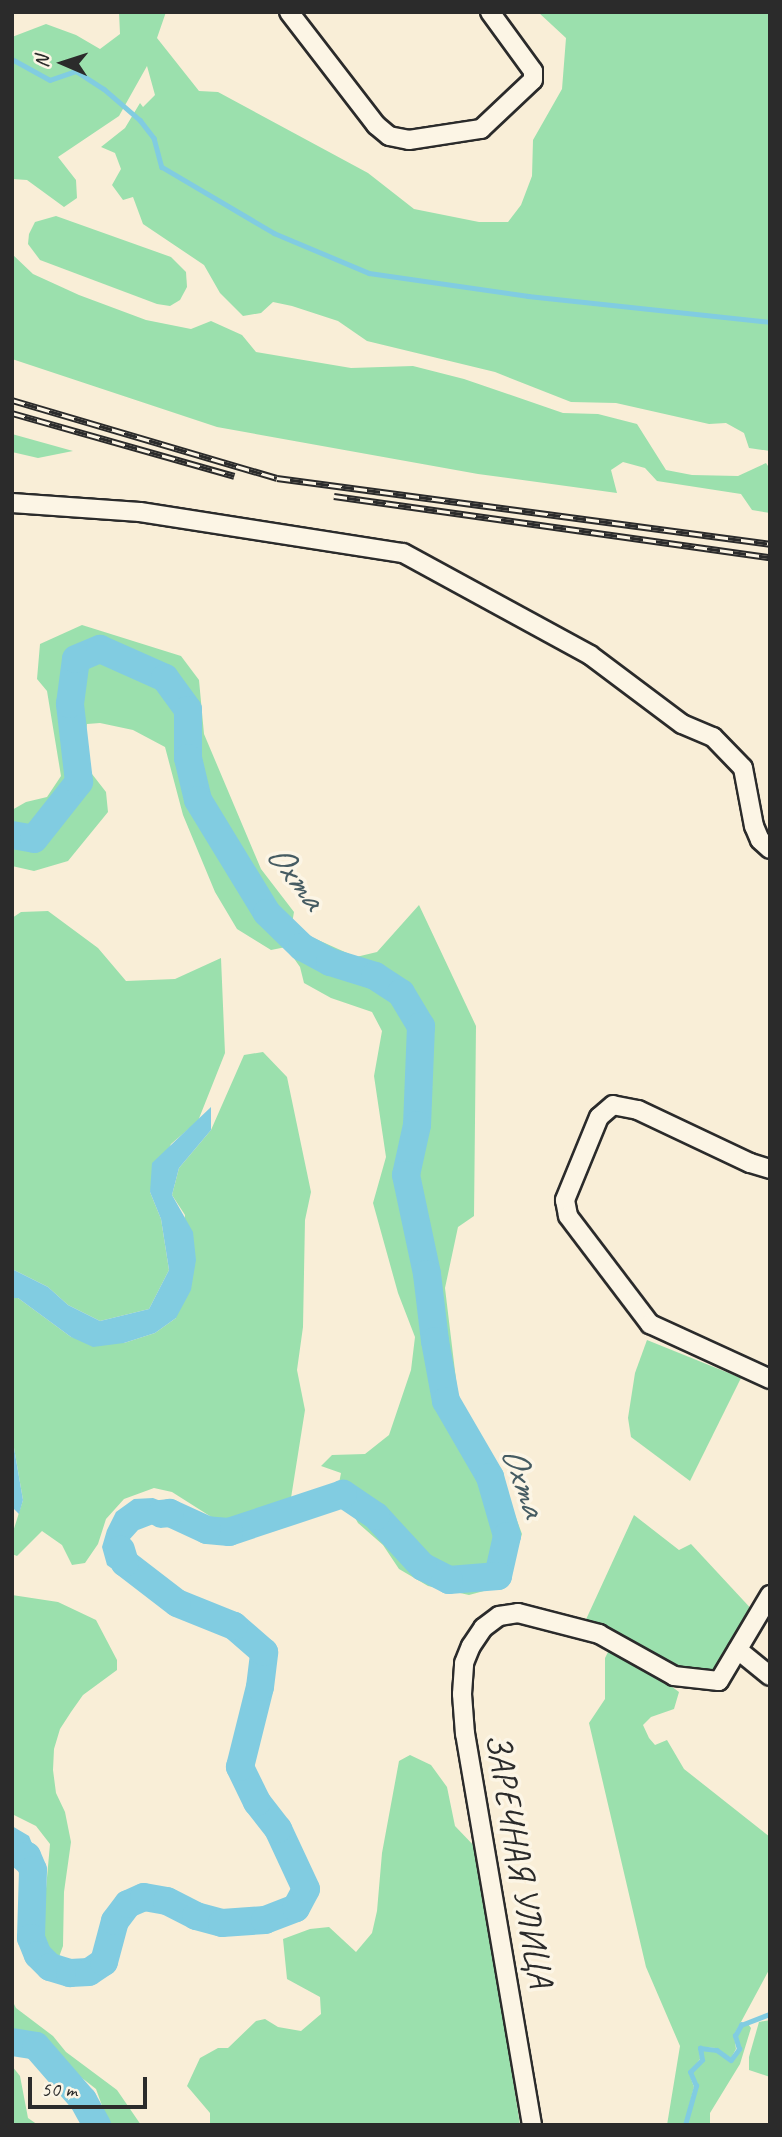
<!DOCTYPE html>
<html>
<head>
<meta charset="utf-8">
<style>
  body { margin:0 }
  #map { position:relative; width:782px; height:2137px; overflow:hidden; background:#f9eed7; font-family:Caveat,sans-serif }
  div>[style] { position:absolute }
  .green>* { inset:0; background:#9be0ad }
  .water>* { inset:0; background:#81cce1 }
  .stream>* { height:4.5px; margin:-2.25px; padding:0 2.25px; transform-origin:2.25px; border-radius:2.25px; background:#81cce1 }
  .river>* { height:28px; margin:-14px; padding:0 14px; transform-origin:14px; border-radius:14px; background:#81cce1 }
  .roads { filter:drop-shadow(2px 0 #2b2b2b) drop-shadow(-2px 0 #2b2b2b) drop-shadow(0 2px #2b2b2b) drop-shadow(0 -2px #2b2b2b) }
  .minor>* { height:18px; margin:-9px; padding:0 9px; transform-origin:9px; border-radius:9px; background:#fcf5e5 }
  .rail>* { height:7px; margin-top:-3.5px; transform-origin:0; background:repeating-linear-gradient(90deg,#fcf5e5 0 13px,#2b2b2b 0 26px); box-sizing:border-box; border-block:2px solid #2b2b2b }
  span { translate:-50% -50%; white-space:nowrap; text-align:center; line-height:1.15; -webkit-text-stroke:7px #fcf5e5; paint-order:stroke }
  .street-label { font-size:35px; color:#2b2b2b }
  .water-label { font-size:37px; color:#455b62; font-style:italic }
  .frame { position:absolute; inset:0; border:14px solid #2b2b2b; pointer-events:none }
  .north { position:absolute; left:28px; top:28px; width:70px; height:70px; -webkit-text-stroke:5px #fcf5e5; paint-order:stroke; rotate:273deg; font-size:19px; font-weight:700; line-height:28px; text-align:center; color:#2b2b2b }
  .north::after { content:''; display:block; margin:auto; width:24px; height:32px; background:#2b2b2b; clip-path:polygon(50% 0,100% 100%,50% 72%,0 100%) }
  .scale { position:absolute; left:28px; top:2077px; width:119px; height:32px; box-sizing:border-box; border:4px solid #2b2b2b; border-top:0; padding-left:9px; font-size:21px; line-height:24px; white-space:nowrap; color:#2b2b2b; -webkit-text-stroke:5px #fcf5e5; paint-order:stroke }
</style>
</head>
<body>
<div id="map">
  <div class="green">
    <div style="clip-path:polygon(119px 12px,166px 12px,157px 38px,199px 91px,218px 92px,368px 173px,414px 209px,479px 222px,508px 222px,521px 205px,532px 176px,533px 140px,562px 89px,566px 38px,538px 12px,770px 12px,770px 451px,749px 448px,744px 433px,726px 423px,709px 424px,616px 403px,571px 402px,495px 372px,367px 341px,338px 321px,292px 306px,273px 302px,261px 313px,243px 316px,220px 293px,204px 265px,143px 224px,133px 197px,123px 200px,112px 185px,121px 169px,115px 153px,101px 147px,125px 128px,140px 103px,143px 107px,155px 95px,147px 66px,119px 116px,58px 157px,76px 180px,77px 198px,64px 207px,27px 180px,12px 179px,12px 37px,46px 24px,76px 35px,100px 49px,120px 34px)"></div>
    <div style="clip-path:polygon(56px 216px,171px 257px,186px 272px,187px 287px,180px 300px,170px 306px,157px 304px,40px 260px,28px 244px,29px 234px,35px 222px)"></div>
    <div style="clip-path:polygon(12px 254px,33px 274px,79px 295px,146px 320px,191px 329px,211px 321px,242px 335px,256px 352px,351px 368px,413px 366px,464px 379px,563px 413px,598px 414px,637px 424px,666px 470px,692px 475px,738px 476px,766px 463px,770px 469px,770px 513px,752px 510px,741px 494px,657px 481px,645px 468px,623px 462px,611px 470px,617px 493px,478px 474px,217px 427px,12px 359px)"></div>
    <div style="clip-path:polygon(12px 434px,73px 451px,38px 458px,12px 452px)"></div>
    <div style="clip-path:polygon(82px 625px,181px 656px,199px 680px,204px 734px,261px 869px,294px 912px,290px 935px,307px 935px,356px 957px,377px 952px,419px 905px,476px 1026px,474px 1216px,458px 1227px,445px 1288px,458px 1396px,499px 1472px,522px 1534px,512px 1566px,495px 1588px,469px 1595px,428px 1586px,399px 1569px,383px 1545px,358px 1523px,338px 1488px,341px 1473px,321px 1466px,332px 1455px,365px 1454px,389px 1435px,411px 1370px,415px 1337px,398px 1293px,373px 1203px,386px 1157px,374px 1076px,382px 1031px,372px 1012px,331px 998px,304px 983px,300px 967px,286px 947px,271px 950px,237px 929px,215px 892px,183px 815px,165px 747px,133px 730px,100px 723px,87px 724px,84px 749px,92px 774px,106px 792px,108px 812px,68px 861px,34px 871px,12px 866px,12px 810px,26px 802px,47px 797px,61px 776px,47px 691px,37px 679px,40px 644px)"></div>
    <div style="clip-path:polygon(48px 911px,98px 948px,126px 981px,175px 979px,221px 958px,225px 1053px,198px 1121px,171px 1144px,150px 1192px,161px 1219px,169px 1270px,149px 1309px,100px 1321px,68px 1305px,48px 1287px,12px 1269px,12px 918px,21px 912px)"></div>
    <div style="clip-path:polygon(263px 1052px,287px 1077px,311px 1192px,305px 1220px,303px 1327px,297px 1370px,305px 1410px,291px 1498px,267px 1517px,230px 1520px,213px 1518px,172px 1492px,154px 1488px,124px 1499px,106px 1519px,98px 1544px,85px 1563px,72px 1565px,62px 1545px,42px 1531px,17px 1556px,12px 1554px,12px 1535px,23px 1500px,13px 1442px,12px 1298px,18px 1298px,71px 1337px,124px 1343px,155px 1333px,176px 1318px,185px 1215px,172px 1195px,179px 1168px,211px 1130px,244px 1055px)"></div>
    <div style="clip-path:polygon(647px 1340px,741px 1378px,690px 1481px,631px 1437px,628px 1418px,635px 1373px)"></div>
    <div style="clip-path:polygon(634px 1515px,679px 1550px,691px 1544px,756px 1614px,719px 1675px,659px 1667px,583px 1626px)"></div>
    <div style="clip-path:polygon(12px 1595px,58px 1602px,96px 1620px,117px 1660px,117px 1670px,83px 1695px,71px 1712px,60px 1729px,54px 1749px,53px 1770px,56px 1793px,65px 1812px,71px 1842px,64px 1892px,63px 1946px,59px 1957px,50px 1961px,37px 1931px,44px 1911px,50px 1844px,36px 1826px,12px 1814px)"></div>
    <div style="clip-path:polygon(618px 1647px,679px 1692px,674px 1709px,651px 1717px,643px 1725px,649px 1738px,655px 1745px,667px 1740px,684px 1769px,770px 1837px,770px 1968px,734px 2035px,736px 2049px,731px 2058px,716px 2048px,699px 2047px,700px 2059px,689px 2073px,694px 2087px,684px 2125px,667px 2125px,680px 2046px,646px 1967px,589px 1723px,605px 1699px,605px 1658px,610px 1648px)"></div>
    <div style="clip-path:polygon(410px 1755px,431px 1765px,447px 1787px,455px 1826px,478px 1850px,520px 2125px,210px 2125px,210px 2113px,187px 2086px,200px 2058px,218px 2048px,228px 2048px,256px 2021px,265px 2019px,278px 2027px,301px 2031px,321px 2014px,320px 1997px,287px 1979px,283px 1939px,310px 1929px,329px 1927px,356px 1952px,372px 1933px,377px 1911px,382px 1853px,399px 1761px)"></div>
    <div style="clip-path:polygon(12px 2000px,16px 2008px,53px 2036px,66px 2052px,117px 2090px,141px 2125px,109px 2125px,96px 2089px,31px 2038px,12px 2035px)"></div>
    <div style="clip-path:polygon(770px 2020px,770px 2077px,749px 2070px,749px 2057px,759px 2022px)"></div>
    <div style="clip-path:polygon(748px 2024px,751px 2028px,740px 2064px,710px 2113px,710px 2125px,687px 2125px,698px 2086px,692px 2073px,703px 2059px,702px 2049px,716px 2051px,732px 2061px,740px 2049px,737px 2036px,742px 2026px)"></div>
    <div style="clip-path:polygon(12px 2066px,20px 2076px,28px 2118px,38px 2125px,12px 2125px)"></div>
  </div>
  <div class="water">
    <div style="clip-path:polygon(211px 1107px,211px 1130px,179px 1168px,172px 1195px,193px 1232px,196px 1260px,191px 1290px,176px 1318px,155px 1333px,124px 1343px,93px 1347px,71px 1337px,18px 1298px,12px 1298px,12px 1269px,48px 1287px,68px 1305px,100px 1321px,149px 1309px,169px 1270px,161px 1219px,150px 1192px,152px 1163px)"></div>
    <div style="clip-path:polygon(12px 1396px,13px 1442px,23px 1500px,19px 1514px,12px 1507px)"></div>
    <div style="clip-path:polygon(153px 1498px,171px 1505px,194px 1525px,164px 1520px,138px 1530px,129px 1540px,126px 1551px,143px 1578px,118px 1573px,107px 1565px,102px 1547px,107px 1530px,116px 1512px,134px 1499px)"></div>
    <div style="clip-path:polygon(12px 1826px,29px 1836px,35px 1851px,37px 1865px,31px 1892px,26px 1878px,12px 1866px)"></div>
  </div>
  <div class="stream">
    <div style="left:12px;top:59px;width:43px;rotate:28.9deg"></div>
    <div style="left:50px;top:80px;width:28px;rotate:-19deg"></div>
    <div style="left:76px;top:71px;width:33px;rotate:33deg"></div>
    <div style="left:104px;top:89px;width:48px;rotate:40.7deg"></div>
    <div style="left:140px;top:120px;width:23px;rotate:52deg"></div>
    <div style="left:154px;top:138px;width:30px;rotate:75deg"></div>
    <div style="left:162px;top:167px;width:130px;rotate:30.5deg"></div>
    <div style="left:274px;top:233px;width:103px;rotate:22.8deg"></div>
    <div style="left:369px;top:273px;width:161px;rotate:8.2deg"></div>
    <div style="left:528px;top:296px;width:243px;rotate:6.1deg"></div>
    <div style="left:685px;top:2125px;width:41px;rotate:-74.2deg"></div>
    <div style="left:696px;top:2086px;width:15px;rotate:-113deg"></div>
    <div style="left:690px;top:2072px;width:17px;rotate:-45deg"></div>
    <div style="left:702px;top:2060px;width:12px;rotate:-99deg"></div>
    <div style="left:700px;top:2048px;width:17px;rotate:7deg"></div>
    <div style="left:717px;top:2050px;width:17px;rotate:36deg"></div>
    <div style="left:731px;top:2060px;width:14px;rotate:-54deg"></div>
    <div style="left:739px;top:2049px;width:14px;rotate:-107deg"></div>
    <div style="left:735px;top:2036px;width:13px;rotate:-61deg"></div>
    <div style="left:741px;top:2025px;width:31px;rotate:-21deg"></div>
  </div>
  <div class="river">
    <div style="left:12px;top:835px;width:22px;rotate:10deg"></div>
    <div style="left:34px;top:839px;width:73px;rotate:-51.7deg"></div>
    <div style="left:79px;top:782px;width:79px;rotate:-96.6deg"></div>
    <div style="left:70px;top:704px;width:45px;rotate:-82.4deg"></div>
    <div style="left:76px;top:659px;width:26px;rotate:-23deg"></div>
    <div style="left:100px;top:649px;width:71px;rotate:24deg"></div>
    <div style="left:165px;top:678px;width:39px;rotate:54deg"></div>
    <div style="left:188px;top:710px;width:48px;rotate:90deg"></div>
    <div style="left:188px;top:758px;width:43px;rotate:76.6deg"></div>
    <div style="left:198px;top:800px;width:132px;rotate:58.6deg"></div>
    <div style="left:267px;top:913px;width:49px;rotate:44.2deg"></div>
    <div style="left:302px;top:947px;width:32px;rotate:28deg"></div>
    <div style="left:330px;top:962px;width:47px;rotate:17.3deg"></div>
    <div style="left:375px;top:976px;width:31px;rotate:33deg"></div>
    <div style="left:401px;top:993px;width:39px;rotate:59deg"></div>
    <div style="left:421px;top:1026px;width:99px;rotate:92.3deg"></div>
    <div style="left:417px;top:1125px;width:51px;rotate:102.4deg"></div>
    <div style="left:406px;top:1175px;width:101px;rotate:78deg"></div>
    <div style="left:427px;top:1274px;width:67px;rotate:83.2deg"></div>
    <div style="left:435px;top:1341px;width:61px;rotate:79.6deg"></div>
    <div style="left:446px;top:1401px;width:88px;rotate:59.9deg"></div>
    <div style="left:490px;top:1477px;width:61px;rotate:73.9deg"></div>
    <div style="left:507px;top:1536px;width:41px;rotate:102.7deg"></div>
    <div style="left:498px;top:1576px;width:49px;rotate:175.3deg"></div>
    <div style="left:449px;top:1580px;width:29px;rotate:-153deg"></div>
    <div style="left:423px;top:1567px;width:69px;rotate:-132.7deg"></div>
    <div style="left:376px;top:1516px;width:40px;rotate:-146deg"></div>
    <div style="left:343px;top:1494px;width:120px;rotate:161.6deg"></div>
    <div style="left:229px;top:1532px;width:22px;rotate:-175deg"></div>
    <div style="left:207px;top:1530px;width:41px;rotate:-155.3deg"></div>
    <div style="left:170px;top:1513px;width:9px;rotate:174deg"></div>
    <div style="left:12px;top:1846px;width:18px;rotate:34deg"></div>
    <div style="left:27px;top:1856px;width:15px;rotate:67deg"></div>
    <div style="left:33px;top:1870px;width:68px;rotate:91.7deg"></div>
    <div style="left:31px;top:1938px;width:18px;rotate:68deg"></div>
    <div style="left:38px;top:1955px;width:17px;rotate:45deg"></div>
    <div style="left:50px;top:1967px;width:21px;rotate:17deg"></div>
    <div style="left:70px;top:1973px;width:19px;rotate:-3deg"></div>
    <div style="left:89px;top:1972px;width:18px;rotate:-34deg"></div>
    <div style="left:104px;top:1962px;width:42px;rotate:-75deg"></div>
    <div style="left:115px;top:1921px;width:21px;rotate:-53deg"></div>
    <div style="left:128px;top:1904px;width:17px;rotate:-24deg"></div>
    <div style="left:144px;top:1897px;width:23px;rotate:10deg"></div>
    <div style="left:167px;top:1901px;width:33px;rotate:27deg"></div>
    <div style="left:196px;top:1916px;width:27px;rotate:15deg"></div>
    <div style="left:222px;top:1923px;width:43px;rotate:-4deg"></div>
    <div style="left:265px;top:1920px;width:33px;rotate:-21deg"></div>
    <div style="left:296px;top:1908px;width:21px;rotate:-62deg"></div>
    <div style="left:306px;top:1889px;width:66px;rotate:-115deg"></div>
    <div style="left:278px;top:1829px;width:34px;rotate:-128deg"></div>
    <div style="left:257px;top:1802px;width:39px;rotate:-116deg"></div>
    <div style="left:240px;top:1767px;width:82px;rotate:-76deg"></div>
    <div style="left:260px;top:1687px;width:35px;rotate:-83deg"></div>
    <div style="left:264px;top:1652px;width:40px;rotate:-139deg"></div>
    <div style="left:234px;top:1626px;width:61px;rotate:-158deg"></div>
    <div style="left:177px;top:1603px;width:66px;rotate:-142.4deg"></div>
    <div style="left:125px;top:1563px;width:14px;rotate:-107deg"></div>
    <div style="left:12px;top:2042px;width:24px;rotate:9deg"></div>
    <div style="left:36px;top:2046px;width:72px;rotate:49deg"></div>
    <div style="left:83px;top:2100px;width:29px;rotate:61deg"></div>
  </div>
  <div class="roads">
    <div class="minor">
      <div style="left:289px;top:12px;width:143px;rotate:52.4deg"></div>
      <div style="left:376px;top:125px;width:17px;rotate:40deg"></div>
      <div style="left:389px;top:136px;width:20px;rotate:11deg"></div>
      <div style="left:409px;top:140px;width:73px;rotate:-8.7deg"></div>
      <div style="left:481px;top:129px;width:71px;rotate:-43.3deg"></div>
      <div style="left:533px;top:80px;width:9px;rotate:-90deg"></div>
      <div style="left:533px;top:71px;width:73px;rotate:-126.1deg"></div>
      <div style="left:12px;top:503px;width:128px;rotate:4deg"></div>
      <div style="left:140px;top:512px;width:266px;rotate:8.9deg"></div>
      <div style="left:403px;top:553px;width:213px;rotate:28.6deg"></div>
      <div style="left:590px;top:655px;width:115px;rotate:36.9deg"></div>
      <div style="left:682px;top:724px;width:34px;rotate:23deg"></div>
      <div style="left:713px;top:737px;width:43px;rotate:45.9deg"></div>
      <div style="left:743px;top:768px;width:59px;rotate:79.3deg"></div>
      <div style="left:754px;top:826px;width:15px;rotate:67deg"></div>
      <div style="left:760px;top:840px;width:13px;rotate:42deg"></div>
      <div style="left:770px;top:1169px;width:21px;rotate:-163deg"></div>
      <div style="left:750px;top:1163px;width:124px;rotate:-154.7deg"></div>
      <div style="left:638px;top:1110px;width:25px;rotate:-169deg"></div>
      <div style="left:613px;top:1105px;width:18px;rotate:139deg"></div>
      <div style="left:599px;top:1117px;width:90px;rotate:112.3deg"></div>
      <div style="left:565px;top:1200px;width:16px;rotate:79deg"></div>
      <div style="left:568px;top:1216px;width:136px;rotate:52.8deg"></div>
      <div style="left:650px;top:1324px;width:132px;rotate:24.6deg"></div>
      <div style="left:738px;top:1650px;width:41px;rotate:39.1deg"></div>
      <div style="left:532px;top:2125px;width:397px;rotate:-99.7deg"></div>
      <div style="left:465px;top:1734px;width:40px;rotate:-94.3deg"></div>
      <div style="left:462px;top:1694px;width:31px;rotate:-86deg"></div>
      <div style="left:464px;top:1663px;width:18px;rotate:-68deg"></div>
      <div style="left:471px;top:1646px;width:22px;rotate:-56deg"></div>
      <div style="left:483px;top:1628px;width:20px;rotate:-37deg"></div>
      <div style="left:499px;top:1616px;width:19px;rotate:-9deg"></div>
      <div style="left:518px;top:1613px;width:84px;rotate:14.5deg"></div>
      <div style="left:599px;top:1634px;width:86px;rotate:29.2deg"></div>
      <div style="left:674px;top:1676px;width:45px;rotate:6.3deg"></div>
      <div style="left:719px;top:1681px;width:100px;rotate:-59.3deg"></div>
    </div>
  </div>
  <div class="rail">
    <div style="left:12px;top:400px;width:276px;rotate:16.4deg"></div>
    <div style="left:277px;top:478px;width:497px;rotate:7.6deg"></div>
    <div style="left:12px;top:413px;width:231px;rotate:15.8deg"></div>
    <div style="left:334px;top:496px;width:440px;rotate:8deg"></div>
  </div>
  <div class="street-label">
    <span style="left:519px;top:1860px;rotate:80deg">ЗАРЕЧНАЯ УЛИЦА</span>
  </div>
  <div class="water-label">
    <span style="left:296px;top:876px;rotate:53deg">Охта</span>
    <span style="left:524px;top:1481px;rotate:71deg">Охта</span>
  </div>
  <div class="frame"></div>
  <div class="north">N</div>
  <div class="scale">50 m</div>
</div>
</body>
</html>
